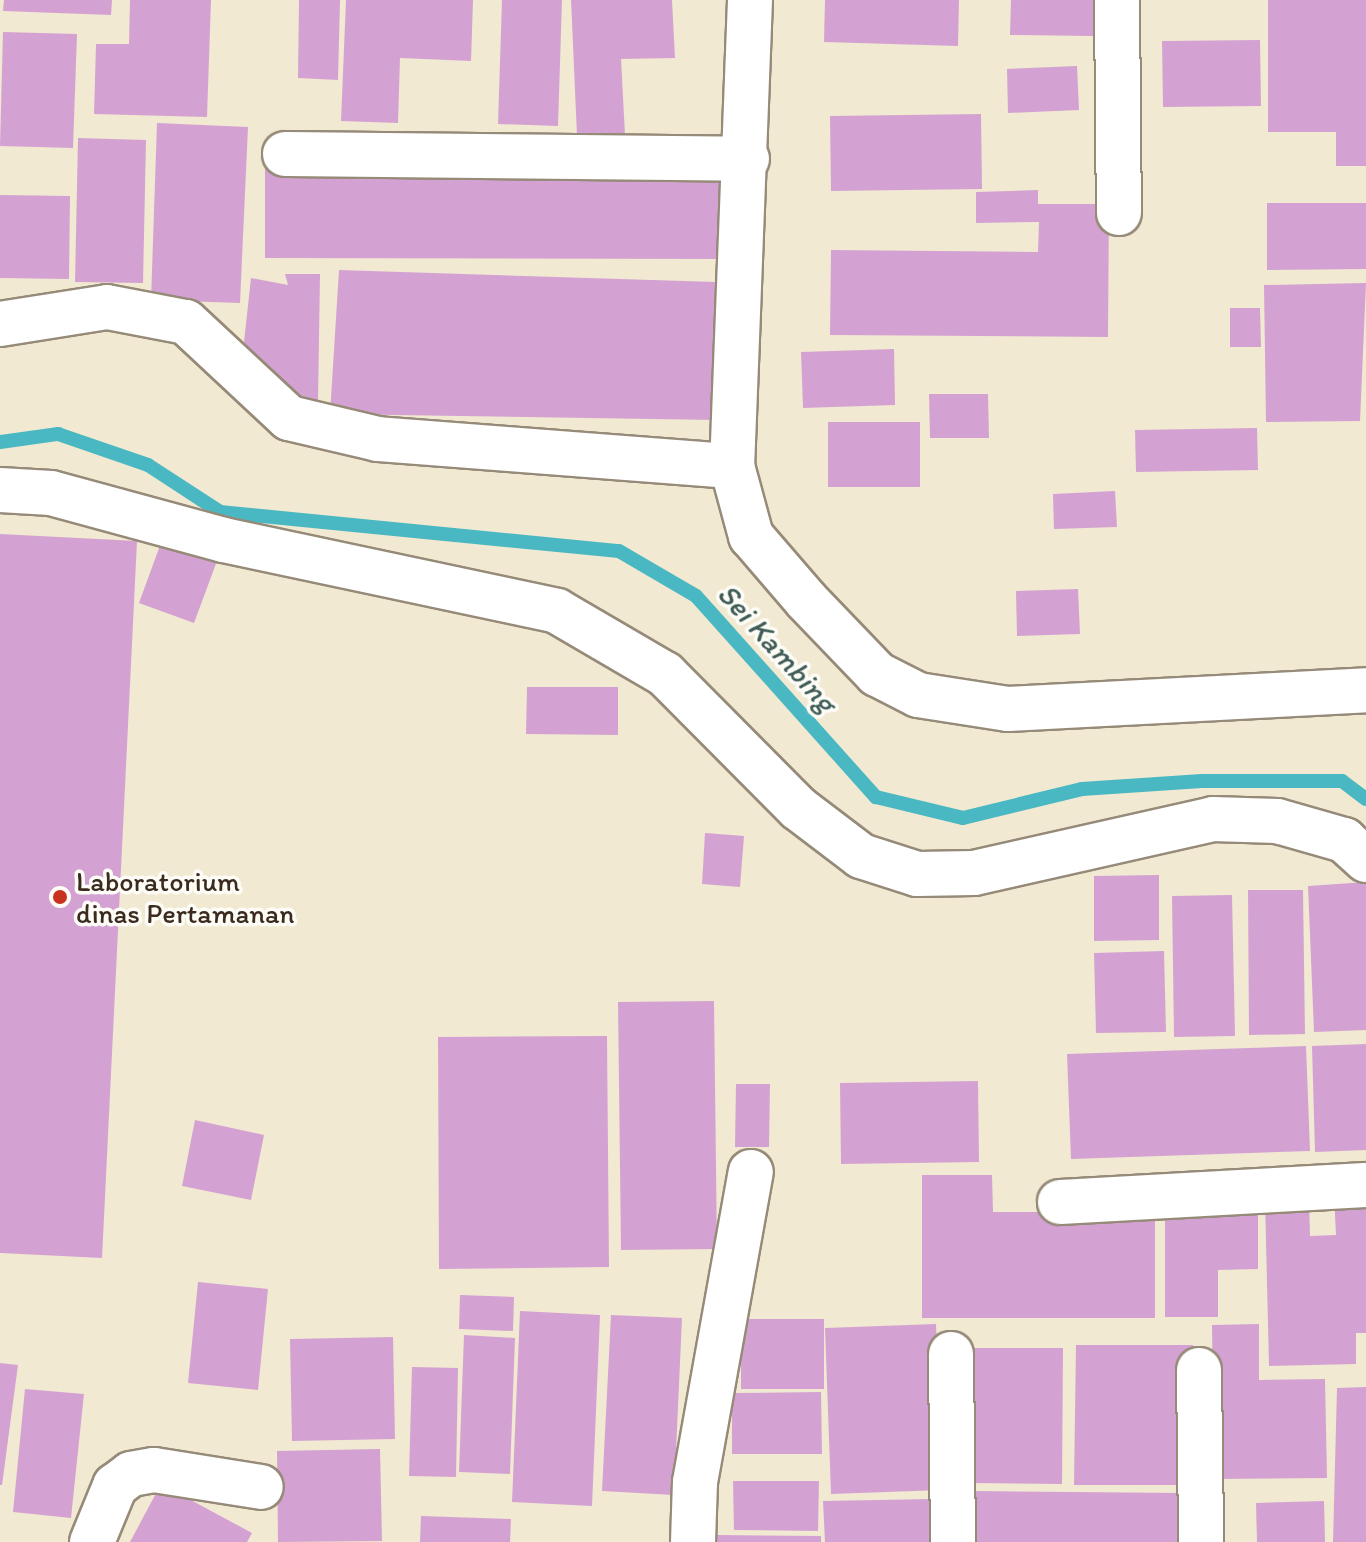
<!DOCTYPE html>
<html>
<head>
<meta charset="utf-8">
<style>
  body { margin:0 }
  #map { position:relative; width:1366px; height:1542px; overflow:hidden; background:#f2e9d2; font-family:Itim,sans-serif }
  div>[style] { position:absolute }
  .stream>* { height:14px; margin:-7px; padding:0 7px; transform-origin:7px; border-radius:7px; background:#4ab8c2 }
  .building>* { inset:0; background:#d3a2d2 }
  .roads { filter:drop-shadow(2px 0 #968a78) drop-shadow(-2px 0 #968a78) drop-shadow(0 2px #968a78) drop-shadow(0 -2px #968a78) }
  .minor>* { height:44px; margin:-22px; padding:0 22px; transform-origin:22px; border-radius:22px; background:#fff }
  .dots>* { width:22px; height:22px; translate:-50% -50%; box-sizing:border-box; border:4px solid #fdfcf7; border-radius:50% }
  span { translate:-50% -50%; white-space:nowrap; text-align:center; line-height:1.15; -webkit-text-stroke:7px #fdfcf7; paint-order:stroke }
  .poi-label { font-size:28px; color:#3b2a1e }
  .left { translate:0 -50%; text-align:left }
  .water-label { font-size:30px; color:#405c57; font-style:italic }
</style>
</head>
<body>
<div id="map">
  <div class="stream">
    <div style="left:0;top:442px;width:59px;rotate:-7.9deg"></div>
    <div style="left:58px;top:434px;width:95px;rotate:19deg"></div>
    <div style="left:148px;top:465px;width:86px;rotate:33.1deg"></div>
    <div style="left:220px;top:512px;width:401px;rotate:5.6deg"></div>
    <div style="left:619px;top:551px;width:89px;rotate:30.3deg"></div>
    <div style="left:696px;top:596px;width:270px;rotate:48.2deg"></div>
    <div style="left:876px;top:797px;width:89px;rotate:13.6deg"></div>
    <div style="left:963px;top:818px;width:122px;rotate:-13.7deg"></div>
    <div style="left:1082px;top:789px;width:120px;rotate:-3.8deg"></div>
    <div style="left:1202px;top:781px;width:140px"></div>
    <div style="left:1342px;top:781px;width:30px;rotate:37deg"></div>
  </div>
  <div class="building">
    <div style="clip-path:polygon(4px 0,112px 0,111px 15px,3px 11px)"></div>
    <div style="clip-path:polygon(130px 0,211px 0,207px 117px,94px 114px,96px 44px,129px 44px)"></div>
    <div style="clip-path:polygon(299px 0,340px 0,338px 80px,298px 78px)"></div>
    <div style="clip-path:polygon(346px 0,473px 0,471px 61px,400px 58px,398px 123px,341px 121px)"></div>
    <div style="clip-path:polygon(502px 0,562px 0,558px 126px,498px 124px)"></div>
    <div style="clip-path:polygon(571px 0,672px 0,675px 58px,621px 59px,625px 135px,577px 136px)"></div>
    <div style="clip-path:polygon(825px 0,959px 0,958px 46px,824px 42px)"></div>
    <div style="clip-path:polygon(1011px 0,1094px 0,1093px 36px,1010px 35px)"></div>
    <div style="clip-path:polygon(1268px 0,1366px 0,1366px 166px,1336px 166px,1336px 132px,1268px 132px)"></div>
    <div style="clip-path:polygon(3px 32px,77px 34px,73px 148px,0 146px)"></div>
    <div style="clip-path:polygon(1260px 40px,1261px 106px,1163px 107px,1162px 41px)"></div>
    <div style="clip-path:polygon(1077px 66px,1079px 110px,1008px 113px,1007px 69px)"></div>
    <div style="clip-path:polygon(981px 114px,982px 189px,831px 191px,830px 116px)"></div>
    <div style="clip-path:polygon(157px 123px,248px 127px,240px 303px,151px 300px)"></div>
    <div style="clip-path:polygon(78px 138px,146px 140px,143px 283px,75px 282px)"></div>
    <div style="clip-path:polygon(265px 164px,725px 174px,724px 259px,265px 258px)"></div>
    <div style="clip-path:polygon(1038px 190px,1038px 204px,1109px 204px,1108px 337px,830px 335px,831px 250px,1038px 252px,1039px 222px,976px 223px,976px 192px)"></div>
    <div style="clip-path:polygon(0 195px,70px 196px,69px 279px,0 278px)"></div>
    <div style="clip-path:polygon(1267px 203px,1366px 203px,1366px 269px,1267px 270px)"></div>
    <div style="clip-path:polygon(339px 270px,716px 282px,717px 420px,330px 414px)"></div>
    <div style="clip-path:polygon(285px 274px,320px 274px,318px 402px,278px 393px,244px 342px,251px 278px,288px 285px)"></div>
    <div style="clip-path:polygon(1366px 283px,1360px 421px,1266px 422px,1264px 285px)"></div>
    <div style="clip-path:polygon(1230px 308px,1260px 308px,1261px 347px,1230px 347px)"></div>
    <div style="clip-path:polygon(894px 349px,895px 405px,803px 408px,801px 352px)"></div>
    <div style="clip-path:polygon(929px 394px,988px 394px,989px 438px,930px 438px)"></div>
    <div style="clip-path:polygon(828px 422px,920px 422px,920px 487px,828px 487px)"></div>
    <div style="clip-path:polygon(1257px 428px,1258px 470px,1136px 472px,1135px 430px)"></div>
    <div style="clip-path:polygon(1115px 491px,1117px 527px,1054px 529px,1053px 494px)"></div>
    <div style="clip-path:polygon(0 534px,137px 541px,102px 1258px,0 1253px)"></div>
    <div style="clip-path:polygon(162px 540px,217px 561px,194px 623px,139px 603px)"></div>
    <div style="clip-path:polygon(1078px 589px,1080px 634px,1017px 636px,1016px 591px)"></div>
    <div style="clip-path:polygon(527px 687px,618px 687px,618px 735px,526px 734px)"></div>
    <div style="clip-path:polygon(705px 833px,744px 836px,740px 887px,702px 884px)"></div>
    <div style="clip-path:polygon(1159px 875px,1159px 940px,1094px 941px,1094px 876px)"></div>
    <div style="clip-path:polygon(1366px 882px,1366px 1030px,1314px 1032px,1308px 886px)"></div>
    <div style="clip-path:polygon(1248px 890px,1303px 890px,1305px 1034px,1249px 1035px)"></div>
    <div style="clip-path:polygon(1232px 895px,1235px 1036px,1174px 1037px,1172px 896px)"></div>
    <div style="clip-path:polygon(1164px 951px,1166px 1032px,1096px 1033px,1094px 953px)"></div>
    <div style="clip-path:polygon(714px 1001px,717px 1249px,621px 1250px,618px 1002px)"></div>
    <div style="clip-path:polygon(607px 1036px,609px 1267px,439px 1269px,438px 1037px)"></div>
    <div style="clip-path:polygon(1366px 1044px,1366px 1150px,1315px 1152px,1312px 1046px)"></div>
    <div style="clip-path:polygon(1306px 1046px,1310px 1151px,1071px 1159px,1067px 1054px)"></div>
    <div style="clip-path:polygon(978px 1081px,979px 1162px,841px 1164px,840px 1083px)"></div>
    <div style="clip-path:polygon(736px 1084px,770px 1084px,769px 1147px,735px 1147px)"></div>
    <div style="clip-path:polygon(195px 1120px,264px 1135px,251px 1200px,182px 1186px)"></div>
    <div style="clip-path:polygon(922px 1175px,992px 1175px,993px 1212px,1155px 1212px,1155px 1318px,922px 1318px)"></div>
    <div style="clip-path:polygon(1366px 1194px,1366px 1333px,1356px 1333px,1356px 1364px,1269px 1366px,1265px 1200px,1309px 1199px,1310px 1236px,1336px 1235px,1334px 1195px)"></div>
    <div style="clip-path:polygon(1165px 1201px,1258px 1201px,1258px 1269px,1218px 1270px,1218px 1317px,1165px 1317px)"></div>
    <div style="clip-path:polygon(198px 1282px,268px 1289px,258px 1390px,188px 1383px)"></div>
    <div style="clip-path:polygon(460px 1295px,514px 1297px,513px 1331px,459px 1329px)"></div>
    <div style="clip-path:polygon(520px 1311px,600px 1315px,592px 1506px,512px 1502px)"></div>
    <div style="clip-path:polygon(611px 1315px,682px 1318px,674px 1495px,602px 1491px)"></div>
    <div style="clip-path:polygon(741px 1319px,824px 1319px,824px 1389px,741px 1389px)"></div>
    <div style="clip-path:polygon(936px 1324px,942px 1490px,831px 1494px,825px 1328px)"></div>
    <div style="clip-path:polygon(1259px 1324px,1259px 1380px,1325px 1379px,1327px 1478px,1214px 1479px,1212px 1325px)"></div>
    <div style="clip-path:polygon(464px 1335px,515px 1338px,510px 1474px,459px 1472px)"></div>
    <div style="clip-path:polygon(393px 1337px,395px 1439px,292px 1441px,290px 1339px)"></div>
    <div style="clip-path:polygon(1076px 1345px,1193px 1345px,1192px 1485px,1074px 1485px)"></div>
    <div style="clip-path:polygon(970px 1348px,1063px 1348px,1062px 1484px,968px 1483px)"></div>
    <div style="clip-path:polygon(0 1363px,18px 1365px,2px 1485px,0 1485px)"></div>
    <div style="clip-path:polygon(412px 1367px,458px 1368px,456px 1477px,409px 1476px)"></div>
    <div style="clip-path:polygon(1366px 1387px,1366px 1542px,1333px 1542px,1337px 1388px)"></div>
    <div style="clip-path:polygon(25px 1389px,84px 1394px,71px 1518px,13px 1512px)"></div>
    <div style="clip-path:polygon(821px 1392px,822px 1454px,732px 1454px,732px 1393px)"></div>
    <div style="clip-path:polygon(380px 1449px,382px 1541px,278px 1542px,277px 1451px)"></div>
    <div style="clip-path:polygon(733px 1481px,819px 1481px,818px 1531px,734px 1530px)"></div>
    <div style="clip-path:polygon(161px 1484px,252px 1533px,247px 1542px,130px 1542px)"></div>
    <div style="clip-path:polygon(974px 1491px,1183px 1493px,1183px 1542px,974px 1542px)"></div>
    <div style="clip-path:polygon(931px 1499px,932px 1542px,825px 1542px,823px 1501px)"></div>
    <div style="clip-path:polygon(1324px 1501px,1325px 1542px,1257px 1542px,1256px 1503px)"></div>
    <div style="clip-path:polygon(421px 1516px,511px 1519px,510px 1542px,420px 1542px)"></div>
    <div style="clip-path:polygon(717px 1535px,821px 1536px,821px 1542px,717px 1542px)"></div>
  </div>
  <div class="roads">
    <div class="minor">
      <div style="left:750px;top:0;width:466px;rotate:92.2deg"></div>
      <div style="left:732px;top:466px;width:73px;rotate:74.8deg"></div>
      <div style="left:751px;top:536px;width:84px;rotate:49.3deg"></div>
      <div style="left:806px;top:600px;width:103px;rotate:46.2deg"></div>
      <div style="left:877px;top:674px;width:46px;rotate:27.1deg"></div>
      <div style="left:918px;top:695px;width:91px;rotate:8.8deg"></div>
      <div style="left:1008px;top:709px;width:359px;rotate:-3deg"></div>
      <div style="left:1117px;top:0;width:213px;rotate:89.5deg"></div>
      <div style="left:285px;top:154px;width:462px;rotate:0.6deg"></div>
      <div style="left:0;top:324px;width:108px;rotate:-9deg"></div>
      <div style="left:107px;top:307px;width:80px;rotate:10.8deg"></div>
      <div style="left:186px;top:322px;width:141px;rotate:43deg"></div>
      <div style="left:289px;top:418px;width:91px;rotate:13.3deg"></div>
      <div style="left:378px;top:439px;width:355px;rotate:4.4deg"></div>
      <div style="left:0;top:490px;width:51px;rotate:3.4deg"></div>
      <div style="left:51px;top:493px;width:179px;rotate:15.2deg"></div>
      <div style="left:224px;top:540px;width:340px;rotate:12deg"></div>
      <div style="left:557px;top:611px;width:125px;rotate:30.3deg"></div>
      <div style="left:665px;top:674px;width:189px;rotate:45.2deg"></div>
      <div style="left:798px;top:808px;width:79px;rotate:37.3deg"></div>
      <div style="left:861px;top:856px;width:59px;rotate:17.8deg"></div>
      <div style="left:917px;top:874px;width:57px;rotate:-1deg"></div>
      <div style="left:974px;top:873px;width:245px;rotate:-12.7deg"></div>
      <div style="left:1213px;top:819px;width:64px;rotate:1.8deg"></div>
      <div style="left:1277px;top:821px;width:70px;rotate:15.8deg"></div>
      <div style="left:1344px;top:840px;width:30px;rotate:42deg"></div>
      <div style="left:1060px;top:1202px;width:306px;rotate:-3.2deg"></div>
      <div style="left:951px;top:1354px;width:188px;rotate:89.4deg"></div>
      <div style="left:1199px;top:1370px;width:172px;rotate:89.3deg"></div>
      <div style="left:92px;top:1542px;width:61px;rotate:-67.7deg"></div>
      <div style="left:115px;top:1486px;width:20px;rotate:-37deg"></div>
      <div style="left:131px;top:1474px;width:23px;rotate:-10deg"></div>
      <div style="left:154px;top:1470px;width:108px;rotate:9deg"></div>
      <div style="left:693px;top:1542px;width:60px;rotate:-88.1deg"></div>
      <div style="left:695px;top:1482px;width:315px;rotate:-79.8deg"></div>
    </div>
  </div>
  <div class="dots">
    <div style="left:60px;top:897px;background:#c8321e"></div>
  </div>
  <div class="poi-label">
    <span class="left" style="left:76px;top:897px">Laboratorium<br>dinas Pertamanan</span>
  </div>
  <div class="water-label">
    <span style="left:777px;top:648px;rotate:48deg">Sei Kambing</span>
  </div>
</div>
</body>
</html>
